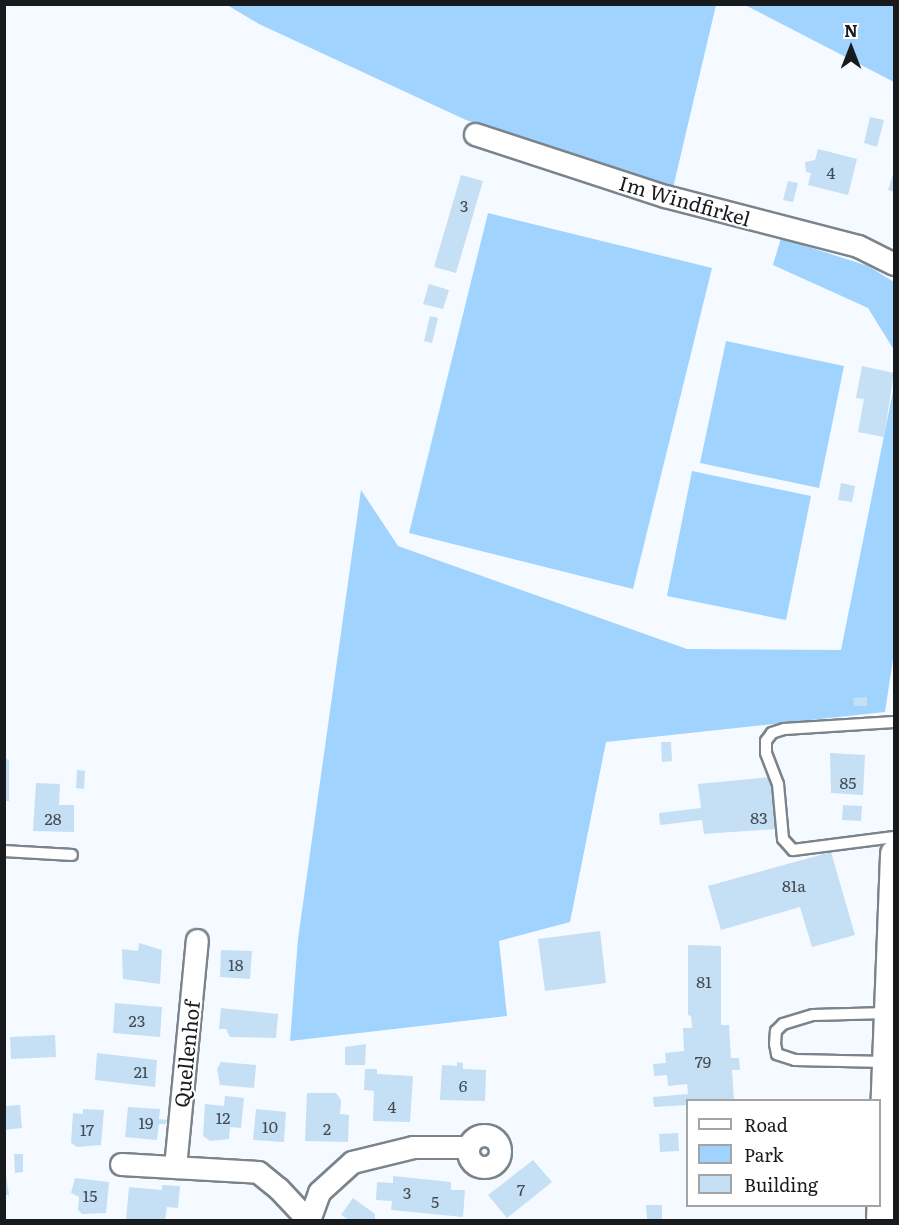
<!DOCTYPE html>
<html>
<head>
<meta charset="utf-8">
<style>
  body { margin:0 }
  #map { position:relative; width:899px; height:1225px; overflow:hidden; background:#f4faff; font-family:Literata,serif }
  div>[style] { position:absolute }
  .green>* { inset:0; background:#a0d4fe }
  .building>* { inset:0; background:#c5dff4 }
  .roads { filter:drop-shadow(2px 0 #7b848a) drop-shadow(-2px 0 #7b848a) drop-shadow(0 2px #7b848a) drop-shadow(0 -2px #7b848a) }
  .service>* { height:10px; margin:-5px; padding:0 5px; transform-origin:5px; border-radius:5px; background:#fff }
  .minor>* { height:21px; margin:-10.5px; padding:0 10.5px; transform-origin:10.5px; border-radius:10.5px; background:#fff }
  .minor>.ring { margin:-10.5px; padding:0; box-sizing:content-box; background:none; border:21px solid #fff; border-radius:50% }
  .tertiary>* { height:27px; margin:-13.5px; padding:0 13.5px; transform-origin:13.5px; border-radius:13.5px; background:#fff }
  span { translate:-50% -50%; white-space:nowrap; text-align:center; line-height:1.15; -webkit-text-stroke:4.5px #fff; paint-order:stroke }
  .number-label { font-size:16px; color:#434c54 }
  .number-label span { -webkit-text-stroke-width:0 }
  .street-label { font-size:20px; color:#181b1e }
  .frame { position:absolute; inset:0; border:6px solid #181b1e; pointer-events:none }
  .legend { position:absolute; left:686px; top:1099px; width:195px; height:108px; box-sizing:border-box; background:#fff; border:2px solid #a3a4a5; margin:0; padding:8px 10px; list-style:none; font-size:18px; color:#181b1e }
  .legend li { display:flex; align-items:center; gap:12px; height:30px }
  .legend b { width:30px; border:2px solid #a3a4a5 }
  .north { position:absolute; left:821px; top:18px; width:60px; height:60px; -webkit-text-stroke:4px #fff; paint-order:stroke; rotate:0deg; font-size:16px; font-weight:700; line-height:24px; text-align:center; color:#181b1e }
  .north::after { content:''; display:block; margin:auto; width:21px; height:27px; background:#181b1e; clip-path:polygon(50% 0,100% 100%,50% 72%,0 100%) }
</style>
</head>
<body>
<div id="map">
  <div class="green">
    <div style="clip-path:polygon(227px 5px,716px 5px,673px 188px,466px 120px,259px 24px)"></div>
    <div style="clip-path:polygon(745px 5px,894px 5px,894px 82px)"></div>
    <div style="clip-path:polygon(488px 213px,712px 268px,633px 589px,409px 533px)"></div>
    <div style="clip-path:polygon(781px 238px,868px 266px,894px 282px,894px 350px,868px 308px,773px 265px)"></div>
    <div style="clip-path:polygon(726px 341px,844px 366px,819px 488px,700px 463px)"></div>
    <div style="clip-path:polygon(894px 386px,894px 652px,885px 712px,606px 742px,570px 922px,499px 941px,507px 1016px,290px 1041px,298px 939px,361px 490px,398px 546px,687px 649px,841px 650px)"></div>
    <div style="clip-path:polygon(692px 471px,811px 496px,786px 620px,667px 596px)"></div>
  </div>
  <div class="building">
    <div style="clip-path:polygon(870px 117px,884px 120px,877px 147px,864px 143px)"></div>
    <div style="clip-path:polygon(818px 149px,857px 159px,848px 195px,808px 185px,811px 173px,806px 172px,805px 162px,815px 160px)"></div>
    <div style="clip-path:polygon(894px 171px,894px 192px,888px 190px)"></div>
    <div style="clip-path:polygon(461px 175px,483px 181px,456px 273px,434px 267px)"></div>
    <div style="clip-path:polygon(788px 181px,798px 183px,793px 202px,783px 200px)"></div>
    <div style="clip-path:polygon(429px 284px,449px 290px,443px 309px,423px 304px)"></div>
    <div style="clip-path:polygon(430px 316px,438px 318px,432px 343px,424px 341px)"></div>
    <div style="clip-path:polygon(862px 366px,894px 373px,884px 437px,858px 432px,864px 399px,856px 398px)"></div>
    <div style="clip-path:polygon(841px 483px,855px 486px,852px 502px,838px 500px)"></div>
    <div style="clip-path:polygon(867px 697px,867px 706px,854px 706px,853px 698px)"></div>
    <div style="clip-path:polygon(661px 742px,671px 742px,672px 761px,662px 762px)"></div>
    <div style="clip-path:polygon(830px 753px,865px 755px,863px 795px,831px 793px)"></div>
    <div style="clip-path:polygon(4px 756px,9px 761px,9px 801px,4px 801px)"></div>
    <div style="clip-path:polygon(77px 770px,85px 771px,84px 789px,76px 788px)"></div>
    <div style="clip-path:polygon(771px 777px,776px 829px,704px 834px,702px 820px,660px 825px,659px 813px,701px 808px,698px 784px)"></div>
    <div style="clip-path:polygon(36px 783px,60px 784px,59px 805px,74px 805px,74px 832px,33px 831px)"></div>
    <div style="clip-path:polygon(843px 805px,862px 806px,861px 821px,842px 820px)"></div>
    <div style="clip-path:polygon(831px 852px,855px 935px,812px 947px,800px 907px,721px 930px,708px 886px)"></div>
    <div style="clip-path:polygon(600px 931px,606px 983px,545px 991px,538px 939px)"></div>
    <div style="clip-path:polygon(139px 943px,162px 950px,160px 984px,123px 979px,122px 949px,138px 951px)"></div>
    <div style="clip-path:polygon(688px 945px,721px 946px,721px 1025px,729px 1025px,731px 1058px,739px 1058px,740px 1070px,732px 1070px,734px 1100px,688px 1100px,688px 1105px,654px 1107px,653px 1097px,688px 1094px,687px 1084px,668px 1086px,667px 1075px,654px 1076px,653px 1064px,666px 1063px,665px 1053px,684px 1051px,683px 1028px,692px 1028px,691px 1016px,688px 1015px)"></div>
    <div style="clip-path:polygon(221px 950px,252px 951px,250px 979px,220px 977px)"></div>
    <div style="clip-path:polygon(115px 1003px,162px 1007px,160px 1037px,113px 1033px)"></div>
    <div style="clip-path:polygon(221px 1008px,278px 1014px,276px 1038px,230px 1037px,226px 1029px,219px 1029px)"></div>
    <div style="clip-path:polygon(55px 1035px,56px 1057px,11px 1059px,10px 1037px)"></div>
    <div style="clip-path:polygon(366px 1044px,365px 1065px,345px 1065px,345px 1047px)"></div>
    <div style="clip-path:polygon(97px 1053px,157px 1060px,155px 1087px,95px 1080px)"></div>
    <div style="clip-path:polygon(221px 1062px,256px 1065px,254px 1088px,220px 1085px,217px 1069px)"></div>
    <div style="clip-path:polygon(457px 1062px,463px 1063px,463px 1069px,486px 1070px,485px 1101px,440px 1100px,442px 1065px,457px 1066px)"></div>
    <div style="clip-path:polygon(365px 1069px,377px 1069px,377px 1074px,413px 1076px,410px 1122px,373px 1121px,374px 1091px,364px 1090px)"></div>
    <div style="clip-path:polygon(307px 1093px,336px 1093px,341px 1100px,340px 1114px,349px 1115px,348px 1142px,305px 1141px)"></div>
    <div style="clip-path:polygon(225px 1096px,244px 1098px,241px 1128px,230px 1127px,229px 1139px,210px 1141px,203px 1136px,205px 1104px,224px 1106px)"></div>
    <div style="clip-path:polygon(20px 1105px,22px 1128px,4px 1130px,4px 1106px)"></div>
    <div style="clip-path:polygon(128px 1107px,160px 1109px,159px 1119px,167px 1120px,166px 1124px,159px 1124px,157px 1140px,125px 1137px)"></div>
    <div style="clip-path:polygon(83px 1109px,104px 1110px,101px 1145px,77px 1147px,71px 1143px,73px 1113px,83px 1114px)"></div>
    <div style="clip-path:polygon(256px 1109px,286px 1112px,284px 1142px,253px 1140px)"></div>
    <div style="clip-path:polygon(678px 1133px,679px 1151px,660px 1152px,659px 1134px)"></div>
    <div style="clip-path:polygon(14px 1154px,23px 1154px,23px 1172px,15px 1173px)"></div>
    <div style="clip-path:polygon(533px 1160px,552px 1182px,507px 1218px,488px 1195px)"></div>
    <div style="clip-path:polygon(4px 1163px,9px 1195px,4px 1195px)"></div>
    <div style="clip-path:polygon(393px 1176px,451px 1182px,451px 1190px,465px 1190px,463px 1217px,391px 1210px,392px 1201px,376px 1200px,377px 1182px,393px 1183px)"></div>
    <div style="clip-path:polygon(75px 1178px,109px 1182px,106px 1213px,82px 1214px,78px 1210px,79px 1197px,71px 1193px)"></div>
    <div style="clip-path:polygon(162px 1185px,180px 1186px,178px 1208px,167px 1207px,165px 1220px,126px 1220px,129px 1187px,162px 1190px)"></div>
    <div style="clip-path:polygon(353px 1198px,375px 1214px,375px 1220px,349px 1220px,341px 1215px)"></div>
    <div style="clip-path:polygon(646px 1205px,662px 1205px,662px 1220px,647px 1220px)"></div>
  </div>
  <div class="roads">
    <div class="service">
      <div style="left:894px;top:722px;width:110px;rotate:176.4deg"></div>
      <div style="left:784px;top:729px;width:13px;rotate:162deg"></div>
      <div style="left:772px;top:733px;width:10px;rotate:127deg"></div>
      <div style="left:766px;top:741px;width:12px;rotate:90deg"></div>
      <div style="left:766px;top:753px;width:33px;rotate:69deg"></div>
      <div style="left:778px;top:784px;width:55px;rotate:84.8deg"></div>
      <div style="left:783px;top:839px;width:15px;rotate:48deg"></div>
      <div style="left:793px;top:850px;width:102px;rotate:-7.3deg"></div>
      <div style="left:4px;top:851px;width:68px;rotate:3.4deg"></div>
      <div style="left:886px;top:1062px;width:91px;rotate:-178.7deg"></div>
      <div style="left:795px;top:1060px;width:19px;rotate:-162deg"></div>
      <div style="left:777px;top:1054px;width:10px;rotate:-101deg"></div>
      <div style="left:775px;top:1044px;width:13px;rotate:-86deg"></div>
      <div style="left:776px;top:1031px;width:10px;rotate:-45deg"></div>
      <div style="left:783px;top:1024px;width:31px;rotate:-17deg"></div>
      <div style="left:813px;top:1015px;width:74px;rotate:-1.5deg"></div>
    </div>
    <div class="minor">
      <div style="left:475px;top:134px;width:200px;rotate:18.1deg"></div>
      <div style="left:665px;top:196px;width:199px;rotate:14.5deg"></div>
      <div style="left:858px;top:246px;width:40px;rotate:26.6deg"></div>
      <div class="ring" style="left:468px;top:1135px;width:11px;height:11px"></div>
      <div style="left:121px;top:1164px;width:137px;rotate:3.3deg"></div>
      <div style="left:258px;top:1172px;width:26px;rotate:39deg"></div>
      <div style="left:278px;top:1188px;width:44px;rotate:46.8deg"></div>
      <div style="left:175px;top:1167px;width:228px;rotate:-84.5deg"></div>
      <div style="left:309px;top:1220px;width:30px;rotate:-70deg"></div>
      <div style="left:319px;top:1192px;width:45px;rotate:-42.3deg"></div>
      <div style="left:352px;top:1162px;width:63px;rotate:-13.8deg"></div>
      <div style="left:413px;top:1147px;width:54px"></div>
    </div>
    <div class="tertiary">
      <div style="left:880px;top:1220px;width:367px;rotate:-87.8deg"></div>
    </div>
  </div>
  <div class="number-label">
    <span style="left:831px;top:172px">4</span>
    <span style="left:464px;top:205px">3</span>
    <span style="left:848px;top:782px">85</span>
    <span style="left:759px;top:817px">83</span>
    <span style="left:53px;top:818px">28</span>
    <span style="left:794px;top:885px">81a</span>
    <span style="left:236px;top:964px">18</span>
    <span style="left:704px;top:981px">81</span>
    <span style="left:137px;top:1020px">23</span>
    <span style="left:703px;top:1061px">79</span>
    <span style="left:141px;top:1071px">21</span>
    <span style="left:463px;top:1085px">6</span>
    <span style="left:392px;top:1106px">4</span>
    <span style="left:223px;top:1117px">12</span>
    <span style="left:146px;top:1122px">19</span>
    <span style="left:270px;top:1126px">10</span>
    <span style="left:327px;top:1128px">2</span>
    <span style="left:87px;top:1129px">17</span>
    <span style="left:521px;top:1189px">7</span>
    <span style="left:407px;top:1192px">3</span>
    <span style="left:90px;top:1195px">15</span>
    <span style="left:435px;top:1201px">5</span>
  </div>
  <div class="street-label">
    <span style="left:685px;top:200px;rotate:16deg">Im Windfirkel</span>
    <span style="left:186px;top:1054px;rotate:-84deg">Quellenhof</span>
  </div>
  <div class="frame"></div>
  <ul class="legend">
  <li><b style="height:8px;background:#fff"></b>Road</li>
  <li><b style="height:16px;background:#a0d4fe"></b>Park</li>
  <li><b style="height:16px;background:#c5dff4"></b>Building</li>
  </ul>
  <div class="north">N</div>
</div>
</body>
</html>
